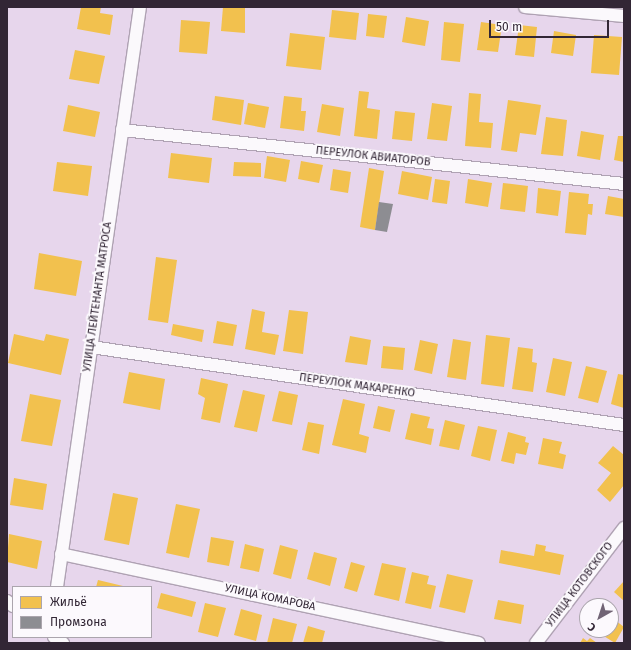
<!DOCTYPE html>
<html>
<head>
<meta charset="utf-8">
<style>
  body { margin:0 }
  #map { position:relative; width:631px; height:650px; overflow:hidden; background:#e7d6ec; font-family:"Fira Sans",sans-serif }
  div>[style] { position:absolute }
  .homes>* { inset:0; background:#f2c14e }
  .industry>* { inset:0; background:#8d8d92 }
  .roads { filter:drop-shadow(1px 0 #afa2b3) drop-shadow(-1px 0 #afa2b3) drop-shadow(0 1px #afa2b3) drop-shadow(0 -1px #afa2b3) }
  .minor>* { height:12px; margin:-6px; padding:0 6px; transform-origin:6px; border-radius:6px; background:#fbf9fc }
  span { translate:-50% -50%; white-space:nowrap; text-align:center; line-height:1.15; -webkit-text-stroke:4px #fcf9fd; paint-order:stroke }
  .street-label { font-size:11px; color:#322635 }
  .frame { position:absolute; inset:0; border:8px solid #322635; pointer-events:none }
  .legend { position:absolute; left:12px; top:586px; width:140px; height:52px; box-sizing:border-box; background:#fcf9fd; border:1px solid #aba5ad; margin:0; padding:5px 7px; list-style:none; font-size:12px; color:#322635 }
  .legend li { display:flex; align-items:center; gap:8px; height:20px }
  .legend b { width:20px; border:1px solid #aba5ad }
  .north { position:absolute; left:579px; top:598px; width:40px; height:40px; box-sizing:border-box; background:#fcf9fd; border:1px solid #aba5ad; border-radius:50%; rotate:219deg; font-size:11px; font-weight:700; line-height:16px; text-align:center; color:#322635 }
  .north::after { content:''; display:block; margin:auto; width:14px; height:18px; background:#716475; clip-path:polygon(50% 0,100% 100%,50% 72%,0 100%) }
  .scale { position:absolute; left:489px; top:20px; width:120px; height:18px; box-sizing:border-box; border:2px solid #322635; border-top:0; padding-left:5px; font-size:12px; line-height:14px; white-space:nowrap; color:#322635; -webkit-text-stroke:3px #fcf9fd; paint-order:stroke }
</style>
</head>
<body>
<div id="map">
  <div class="homes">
    <div style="clip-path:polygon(81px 7px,101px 7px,100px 13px,113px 15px,110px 35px,77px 29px)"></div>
    <div style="clip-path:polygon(223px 7px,245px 7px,245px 33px,221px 31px)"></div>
    <div style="clip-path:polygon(332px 10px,359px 13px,356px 40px,329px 37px)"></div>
    <div style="clip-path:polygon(368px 14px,387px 16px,384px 38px,366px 36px)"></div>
    <div style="clip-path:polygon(406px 17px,429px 21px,425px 46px,402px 42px)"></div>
    <div style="clip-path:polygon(181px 20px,210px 22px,207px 54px,179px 52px)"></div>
    <div style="clip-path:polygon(444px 22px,464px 24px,460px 62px,441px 60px)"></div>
    <div style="clip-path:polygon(481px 22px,502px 25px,498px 52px,477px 50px)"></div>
    <div style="clip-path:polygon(519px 25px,537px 27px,534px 57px,515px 55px)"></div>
    <div style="clip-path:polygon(554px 31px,576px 35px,573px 56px,551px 53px)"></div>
    <div style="clip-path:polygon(290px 33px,325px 37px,321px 70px,286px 66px)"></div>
    <div style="clip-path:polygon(594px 35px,622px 37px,619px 75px,591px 73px)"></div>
    <div style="clip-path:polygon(75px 50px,105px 56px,99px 84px,69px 79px)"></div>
    <div style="clip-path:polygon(359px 91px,369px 92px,367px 108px,380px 110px,377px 139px,354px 136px)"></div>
    <div style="clip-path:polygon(469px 93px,481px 94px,479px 122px,493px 123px,491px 148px,465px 146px)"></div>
    <div style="clip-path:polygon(215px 96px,244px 100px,241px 125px,212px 120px)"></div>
    <div style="clip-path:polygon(284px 96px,302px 98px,301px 111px,306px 111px,304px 131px,280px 128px)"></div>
    <div style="clip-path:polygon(508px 100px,541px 105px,536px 135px,520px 133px,517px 152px,501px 150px)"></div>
    <div style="clip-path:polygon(248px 103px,269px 107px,265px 128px,244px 124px)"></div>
    <div style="clip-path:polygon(432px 103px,452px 106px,447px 141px,427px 139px)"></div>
    <div style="clip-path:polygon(322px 104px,344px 108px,340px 136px,317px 132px)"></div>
    <div style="clip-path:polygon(68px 105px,100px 112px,95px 137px,63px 131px)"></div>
    <div style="clip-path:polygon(395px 111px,415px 113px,412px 141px,392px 139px)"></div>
    <div style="clip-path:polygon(546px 117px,567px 120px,563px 156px,541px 154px)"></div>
    <div style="clip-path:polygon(581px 131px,604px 135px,600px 160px,577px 156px)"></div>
    <div style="clip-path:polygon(618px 136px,624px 136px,624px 162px,614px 160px)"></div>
    <div style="clip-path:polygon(171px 153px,212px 158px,209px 183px,168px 178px)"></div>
    <div style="clip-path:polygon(267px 156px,290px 160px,286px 182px,264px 178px)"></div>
    <div style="clip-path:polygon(301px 161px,323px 165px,319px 183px,298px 179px)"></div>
    <div style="clip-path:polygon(57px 162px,92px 166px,88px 196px,53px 191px)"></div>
    <div style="clip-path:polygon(234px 162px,261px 163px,261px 177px,233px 176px)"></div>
    <div style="clip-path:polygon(369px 168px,384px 171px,375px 230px,360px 227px)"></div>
    <div style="clip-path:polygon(333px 169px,351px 172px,348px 193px,330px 190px)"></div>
    <div style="clip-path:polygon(402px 171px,432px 177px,428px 200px,398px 194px)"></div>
    <div style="clip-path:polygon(435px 179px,450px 181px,447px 204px,432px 202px)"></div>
    <div style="clip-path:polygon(468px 179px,492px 183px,488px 207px,465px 203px)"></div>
    <div style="clip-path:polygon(503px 183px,528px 186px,525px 212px,500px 209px)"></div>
    <div style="clip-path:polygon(538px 188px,561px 191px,558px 216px,536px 213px)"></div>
    <div style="clip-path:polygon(569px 192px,589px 194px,588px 204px,593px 204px,592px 215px,588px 214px,586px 235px,565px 233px)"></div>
    <div style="clip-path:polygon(608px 196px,624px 199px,624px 217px,605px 214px)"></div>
    <div style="clip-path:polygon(39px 253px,82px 261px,76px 296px,34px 289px)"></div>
    <div style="clip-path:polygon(156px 257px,177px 260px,168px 323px,148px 320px)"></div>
    <div style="clip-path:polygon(252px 309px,265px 312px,262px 332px,279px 335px,275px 355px,245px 349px)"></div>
    <div style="clip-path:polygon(289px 310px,308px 312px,303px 354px,283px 351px)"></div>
    <div style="clip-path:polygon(217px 321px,237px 325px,233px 346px,213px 343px)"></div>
    <div style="clip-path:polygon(173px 324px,204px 330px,202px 342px,171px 335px)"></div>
    <div style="clip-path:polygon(14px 334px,44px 341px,46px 334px,69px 339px,61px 375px,8px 363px)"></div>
    <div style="clip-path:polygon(486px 335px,510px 338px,504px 387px,481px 384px)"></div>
    <div style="clip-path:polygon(350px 336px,371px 340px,367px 365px,345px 362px)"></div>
    <div style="clip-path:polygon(453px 339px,471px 342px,466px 380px,447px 377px)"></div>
    <div style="clip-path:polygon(420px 340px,438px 344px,432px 374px,414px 370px)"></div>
    <div style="clip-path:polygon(383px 346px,405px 348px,403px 370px,381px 368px)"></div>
    <div style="clip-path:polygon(518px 347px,533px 349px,532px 362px,537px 363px,533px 392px,512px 389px)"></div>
    <div style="clip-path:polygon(553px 358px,572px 362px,565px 396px,546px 392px)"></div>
    <div style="clip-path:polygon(586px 366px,607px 371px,598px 403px,578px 398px)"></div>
    <div style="clip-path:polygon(129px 372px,165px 379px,160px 410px,123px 403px)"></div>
    <div style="clip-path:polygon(618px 374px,624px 375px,624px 408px,611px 404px)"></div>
    <div style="clip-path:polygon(201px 378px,228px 384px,220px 423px,201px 419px,205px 398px,198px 394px)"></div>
    <div style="clip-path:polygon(243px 390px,265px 395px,257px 432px,234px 427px)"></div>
    <div style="clip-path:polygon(279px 391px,298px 395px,292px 425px,272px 421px)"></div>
    <div style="clip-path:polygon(30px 394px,61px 400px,52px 446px,21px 441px)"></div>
    <div style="clip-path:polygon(343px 399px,365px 404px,359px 434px,369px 437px,366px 453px,332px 445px)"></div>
    <div style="clip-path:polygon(378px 406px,395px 410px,390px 432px,373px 428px)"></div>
    <div style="clip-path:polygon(411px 413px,430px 417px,427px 428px,434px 429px,431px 445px,405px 439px)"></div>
    <div style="clip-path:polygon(445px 420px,465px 425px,459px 450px,439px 446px)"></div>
    <div style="clip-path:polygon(308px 422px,324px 425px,319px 454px,302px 450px)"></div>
    <div style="clip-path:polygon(478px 426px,497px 430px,490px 461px,471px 456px)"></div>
    <div style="clip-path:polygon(508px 432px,526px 437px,525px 442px,529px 443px,526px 455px,516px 453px,514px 464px,501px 461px)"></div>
    <div style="clip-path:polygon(543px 438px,562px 442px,559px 453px,566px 455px,563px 469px,538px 464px)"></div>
    <div style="clip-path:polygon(613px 446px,624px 455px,624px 485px,610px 502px,597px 490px,611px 473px,598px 463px)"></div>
    <div style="clip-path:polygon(14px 478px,47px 484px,43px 510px,10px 505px)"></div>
    <div style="clip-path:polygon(113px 493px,138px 498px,129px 545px,104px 540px)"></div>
    <div style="clip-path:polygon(176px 504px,200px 509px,189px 558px,166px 553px)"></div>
    <div style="clip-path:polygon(9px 534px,42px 541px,37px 569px,7px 562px)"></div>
    <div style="clip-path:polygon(211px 537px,234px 541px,229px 566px,207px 562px)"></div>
    <div style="clip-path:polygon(245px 544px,264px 549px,259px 572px,240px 568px)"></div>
    <div style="clip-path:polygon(536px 544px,546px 546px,545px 551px,564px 555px,560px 575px,499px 563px,501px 550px,534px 556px)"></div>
    <div style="clip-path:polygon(280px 545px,298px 550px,291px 579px,273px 574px)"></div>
    <div style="clip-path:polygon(314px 552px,337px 558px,330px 586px,307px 579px)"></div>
    <div style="clip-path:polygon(351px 562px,365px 566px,357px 592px,344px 588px)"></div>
    <div style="clip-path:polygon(382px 563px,406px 568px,399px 601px,374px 595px)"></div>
    <div style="clip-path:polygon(412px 572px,429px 576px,427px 584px,436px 586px,431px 609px,405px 603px)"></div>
    <div style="clip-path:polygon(447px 574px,473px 580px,465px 613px,439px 607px)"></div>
    <div style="clip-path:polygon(98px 580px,123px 586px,123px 587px,96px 587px)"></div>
    <div style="clip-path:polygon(624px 581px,624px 601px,614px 592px)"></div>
    <div style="clip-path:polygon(161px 593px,196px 602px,192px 617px,157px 608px)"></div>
    <div style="clip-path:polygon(498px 600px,524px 605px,521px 624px,494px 619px)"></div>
    <div style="clip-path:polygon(205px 603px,226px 608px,218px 637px,198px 632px)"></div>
    <div style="clip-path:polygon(241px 609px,262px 615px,256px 641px,234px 635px)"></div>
    <div style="clip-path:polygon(611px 617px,624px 627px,615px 643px,594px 630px,611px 630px)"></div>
    <div style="clip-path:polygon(273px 618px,297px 624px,292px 643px,267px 643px)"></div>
    <div style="clip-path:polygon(308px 626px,325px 631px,322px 643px,303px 643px)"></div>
    <div style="clip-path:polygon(583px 638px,587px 641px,590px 638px,597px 643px,580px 643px)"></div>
  </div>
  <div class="industry">
    <div style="clip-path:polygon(379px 202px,393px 204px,387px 232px,375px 230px)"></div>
  </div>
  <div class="roads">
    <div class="minor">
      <div style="left:525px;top:7px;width:99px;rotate:5.2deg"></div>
      <div style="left:122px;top:130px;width:505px;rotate:6.14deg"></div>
      <div style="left:91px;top:347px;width:539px;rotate:8.33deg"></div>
      <div style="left:61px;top:554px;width:427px;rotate:12deg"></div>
      <div style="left:57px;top:587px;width:586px;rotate:-81.86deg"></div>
      <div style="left:7px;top:601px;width:8px;rotate:40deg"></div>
      <div style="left:54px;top:637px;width:11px;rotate:34deg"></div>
      <div style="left:536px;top:643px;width:145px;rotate:-52.6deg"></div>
    </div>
  </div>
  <div class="street-label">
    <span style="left:373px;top:157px;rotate:6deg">ПЕРЕУЛОК АВИАТОРОВ</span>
    <span style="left:98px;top:297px;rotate:-82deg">УЛИЦА ЛЕЙТЕНАНТА МАТРОСА</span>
    <span style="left:357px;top:386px;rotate:8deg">ПЕРЕУЛОК МАКАРЕНКО</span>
    <span style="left:580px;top:585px;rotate:-53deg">УЛИЦА КОТОВСКОГО</span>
    <span style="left:270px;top:598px;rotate:12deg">УЛИЦА КОМАРОВА</span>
  </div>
  <div class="frame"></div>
  <ul class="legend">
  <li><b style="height:11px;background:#f2c14e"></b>Жильё</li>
  <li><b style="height:11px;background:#8d8d92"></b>Промзона</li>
  </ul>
  <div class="north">С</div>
  <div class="scale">50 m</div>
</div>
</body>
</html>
